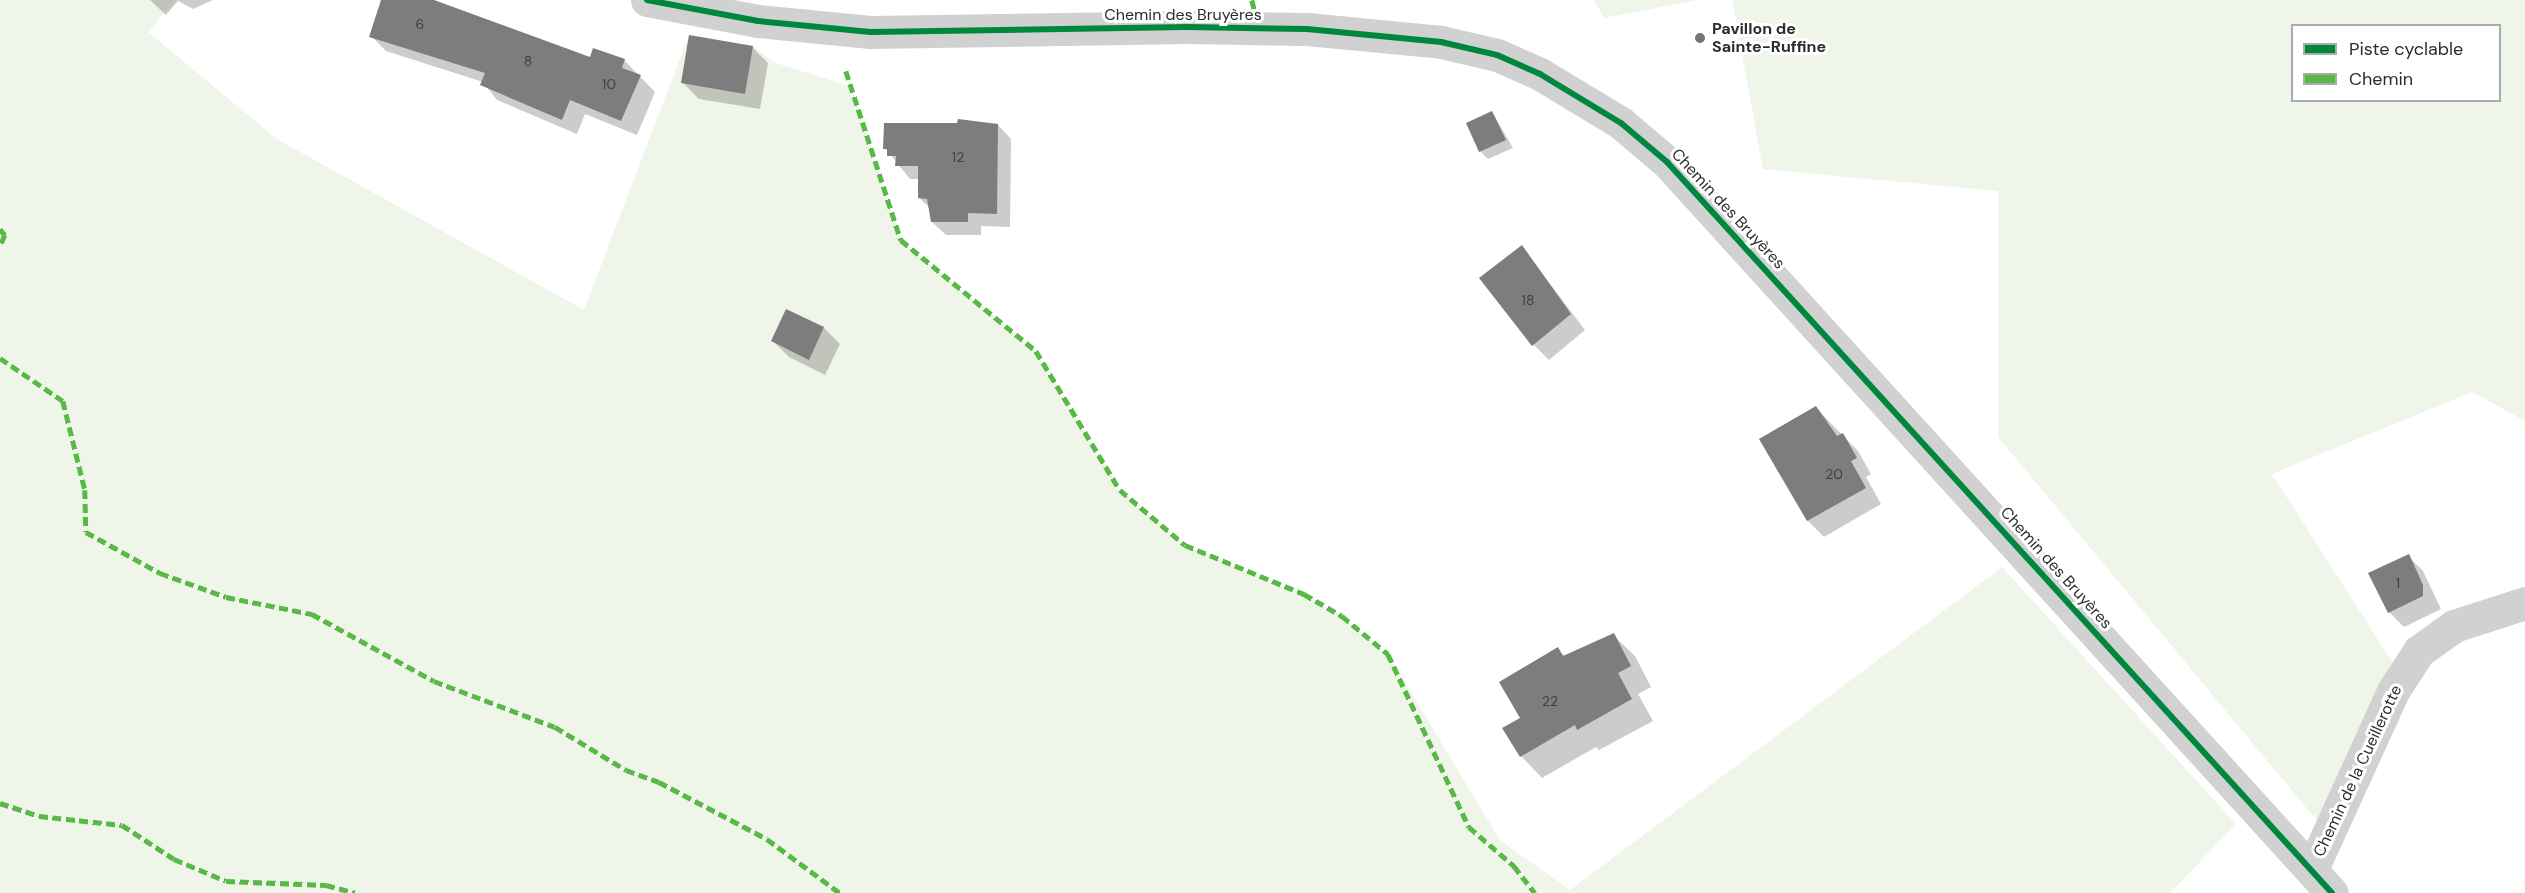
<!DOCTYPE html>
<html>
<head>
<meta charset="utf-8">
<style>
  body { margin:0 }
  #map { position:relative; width:2525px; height:893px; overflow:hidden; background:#fff; font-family:"DM Sans",sans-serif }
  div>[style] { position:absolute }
  .green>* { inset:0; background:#f0f5ea }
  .shadow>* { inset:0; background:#0003 }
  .building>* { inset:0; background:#7d7d7d }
  .street>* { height:33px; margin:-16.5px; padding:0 16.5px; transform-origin:16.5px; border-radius:16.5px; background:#d1d1d1 }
  .quiet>* { height:4.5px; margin-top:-2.25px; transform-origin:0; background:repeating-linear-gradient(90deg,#58b947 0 9px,transparent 0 13.5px) }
  .cycleway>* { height:6px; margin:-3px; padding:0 3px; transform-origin:3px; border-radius:3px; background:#00873e }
  .dots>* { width:16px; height:16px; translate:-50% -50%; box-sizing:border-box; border:3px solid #fff; border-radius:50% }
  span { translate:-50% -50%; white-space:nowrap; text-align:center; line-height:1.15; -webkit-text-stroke:6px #fff; paint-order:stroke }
  .number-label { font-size:14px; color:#404040 }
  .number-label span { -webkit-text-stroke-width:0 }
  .street-label { font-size:16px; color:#2c2c2c }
  .poi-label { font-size:16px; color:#2c2c2c; font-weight:700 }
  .left { translate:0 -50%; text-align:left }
  .legend { position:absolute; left:2291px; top:24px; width:210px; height:78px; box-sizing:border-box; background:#fff; border:2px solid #ababab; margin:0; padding:8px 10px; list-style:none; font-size:18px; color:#2c2c2c }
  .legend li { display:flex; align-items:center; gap:12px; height:30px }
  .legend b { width:30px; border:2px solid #ababab }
</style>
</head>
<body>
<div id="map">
  <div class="green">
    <div style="clip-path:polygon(0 0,176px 0,148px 32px,277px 139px,584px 310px,689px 35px,753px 46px,773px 62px,852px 87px,901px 240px,1036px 351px,1120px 490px,1185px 545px,1304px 594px,1342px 616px,1388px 654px,1500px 840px,1570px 890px,2002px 567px,2236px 824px,2170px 893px,0 893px)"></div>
    <div style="clip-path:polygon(1594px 0,1697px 0,1604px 18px)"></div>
    <div style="clip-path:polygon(evenodd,1732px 0,2525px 0,2525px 421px,2472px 392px,2272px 474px,2400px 674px,2328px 834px,1998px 437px,1998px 191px,1763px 169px,1732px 0,2292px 26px,2500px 26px,2500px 100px,2292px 100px,2292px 26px)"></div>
  </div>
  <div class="shadow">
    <div style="clip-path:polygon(150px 0,213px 0,193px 9px,178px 1px,166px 15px)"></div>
    <div style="clip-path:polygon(382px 0,429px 0,591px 59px,624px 60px,655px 92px,637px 135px,585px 114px,577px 134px,497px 100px,483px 82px,386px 51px,371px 36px)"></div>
    <div style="clip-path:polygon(752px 47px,768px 63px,760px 109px,699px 99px,682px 82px)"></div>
    <div style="clip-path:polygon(1492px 112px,1513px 148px,1488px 159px,1480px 151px)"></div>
    <div style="clip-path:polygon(998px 125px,1011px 139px,1010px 227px,981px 226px,981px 235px,946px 235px,932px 222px,930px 208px,919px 198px,919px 179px,910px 179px,885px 148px)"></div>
    <div style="clip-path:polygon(1522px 247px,1585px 330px,1549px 360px,1534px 345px)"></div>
    <div style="clip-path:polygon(787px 311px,824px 328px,840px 344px,825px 375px,789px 357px,773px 341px)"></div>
    <div style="clip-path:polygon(1816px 408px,1858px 451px,1871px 474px,1866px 477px,1881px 504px,1824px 537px,1808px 521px,1761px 440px)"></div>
    <div style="clip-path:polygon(2408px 556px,2423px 571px,2441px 609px,2404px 627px,2389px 612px)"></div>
    <div style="clip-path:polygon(1613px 635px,1635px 656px,1651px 687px,1638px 694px,1653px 721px,1599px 750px,1596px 747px,1542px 778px,1521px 756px,1522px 718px,1557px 649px,1566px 657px)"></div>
  </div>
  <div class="building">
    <div style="clip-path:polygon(381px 0,434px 0,590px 57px,593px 48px,625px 59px,622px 68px,641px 75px,621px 121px,570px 100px,562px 120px,480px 85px,485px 73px,369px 37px)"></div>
    <div style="clip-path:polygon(689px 35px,753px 46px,745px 94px,681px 83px)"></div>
    <div style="clip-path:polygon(1492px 111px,1506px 140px,1479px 152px,1466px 123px)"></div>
    <div style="clip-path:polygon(958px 119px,998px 124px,997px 214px,968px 213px,968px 222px,931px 222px,927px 199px,918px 198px,918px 166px,895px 166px,896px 156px,887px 156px,887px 149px,883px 149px,884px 123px,957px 123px)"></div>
    <div style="clip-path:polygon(1522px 245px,1571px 314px,1532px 346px,1479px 278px)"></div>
    <div style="clip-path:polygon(786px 309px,824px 327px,809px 360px,771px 341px)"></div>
    <div style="clip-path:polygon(1816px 406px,1837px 436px,1843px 433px,1857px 458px,1851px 461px,1866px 488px,1807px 521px,1759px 439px)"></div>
    <div style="clip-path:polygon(2409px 554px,2423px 585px,2423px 596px,2388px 613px,2368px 573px)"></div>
    <div style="clip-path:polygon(1614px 633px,1631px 666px,1618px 673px,1632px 699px,1577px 730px,1575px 725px,1520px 757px,1502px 728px,1520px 718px,1499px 682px,1558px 647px,1563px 656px)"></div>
  </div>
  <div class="street">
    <div style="left:647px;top:0;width:113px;rotate:10.7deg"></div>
    <div style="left:758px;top:21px;width:113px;rotate:5.6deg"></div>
    <div style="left:870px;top:32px;width:317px;rotate:-0.9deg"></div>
    <div style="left:1187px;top:27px;width:120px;rotate:1deg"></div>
    <div style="left:1307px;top:29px;width:135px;rotate:5.5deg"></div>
    <div style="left:1441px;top:42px;width:57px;rotate:13.1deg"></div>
    <div style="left:1497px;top:55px;width:47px;rotate:23.8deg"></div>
    <div style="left:1540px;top:74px;width:95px;rotate:31.2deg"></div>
    <div style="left:1621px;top:123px;width:60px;rotate:40.3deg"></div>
    <div style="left:1667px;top:162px;width:988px;rotate:47.71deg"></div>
    <div style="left:2312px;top:869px;width:196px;rotate:-65.5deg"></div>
    <div style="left:2393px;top:691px;width:48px;rotate:-57deg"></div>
    <div style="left:2419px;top:651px;width:43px;rotate:-35.5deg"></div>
    <div style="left:2454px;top:626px;width:75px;rotate:-17.9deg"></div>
  </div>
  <div class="quiet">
    <div style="left:1252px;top:0;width:29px;rotate:76deg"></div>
    <div style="left:846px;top:71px;width:178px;rotate:72deg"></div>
    <div style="left:901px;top:240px;width:175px;rotate:39.4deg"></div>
    <div style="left:1036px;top:351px;width:162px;rotate:58.9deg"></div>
    <div style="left:1120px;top:490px;width:85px;rotate:40.2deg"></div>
    <div style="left:1185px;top:545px;width:129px;rotate:22.4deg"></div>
    <div style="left:1304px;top:594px;width:44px;rotate:30.1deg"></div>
    <div style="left:1342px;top:616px;width:60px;rotate:39.6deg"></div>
    <div style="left:1388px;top:654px;width:191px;rotate:64.9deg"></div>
    <div style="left:1469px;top:827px;width:60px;rotate:40.9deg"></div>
    <div style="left:1514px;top:866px;width:34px;rotate:52deg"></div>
    <div style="left:0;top:229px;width:8px;rotate:50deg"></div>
    <div style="left:5px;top:235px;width:13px;rotate:113deg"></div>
    <div style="left:0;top:358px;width:76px;rotate:34.3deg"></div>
    <div style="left:63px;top:401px;width:92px;rotate:76.1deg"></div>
    <div style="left:85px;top:490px;width:42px;rotate:88.6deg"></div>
    <div style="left:86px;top:532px;width:85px;rotate:29deg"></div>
    <div style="left:160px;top:573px;width:70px;rotate:20deg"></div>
    <div style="left:226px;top:597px;width:88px;rotate:11.2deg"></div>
    <div style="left:312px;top:614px;width:139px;rotate:28.8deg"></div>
    <div style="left:434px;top:681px;width:129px;rotate:20.8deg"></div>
    <div style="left:555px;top:727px;width:83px;rotate:31.2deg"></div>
    <div style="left:626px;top:770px;width:35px;rotate:20deg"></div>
    <div style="left:659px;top:782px;width:122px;rotate:27.8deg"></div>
    <div style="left:767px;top:839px;width:91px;rotate:36.5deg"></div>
    <div style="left:0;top:803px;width:41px;rotate:18.4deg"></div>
    <div style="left:39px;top:816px;width:83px;rotate:6.2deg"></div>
    <div style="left:122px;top:825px;width:62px;rotate:33.2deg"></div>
    <div style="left:174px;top:859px;width:56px;rotate:22.9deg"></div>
    <div style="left:226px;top:881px;width:100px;rotate:2.3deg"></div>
    <div style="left:326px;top:885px;width:30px;rotate:15deg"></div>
  </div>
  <div class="cycleway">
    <div style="left:647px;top:0;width:113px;rotate:10.7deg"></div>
    <div style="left:758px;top:21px;width:113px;rotate:5.6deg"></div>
    <div style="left:870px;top:32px;width:317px;rotate:-0.9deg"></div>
    <div style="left:1187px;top:27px;width:120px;rotate:1deg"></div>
    <div style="left:1307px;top:29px;width:135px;rotate:5.5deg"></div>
    <div style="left:1441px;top:42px;width:57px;rotate:13.1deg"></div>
    <div style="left:1497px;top:55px;width:47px;rotate:23.8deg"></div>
    <div style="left:1540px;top:74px;width:95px;rotate:31.2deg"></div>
    <div style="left:1621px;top:123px;width:60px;rotate:40.3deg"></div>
    <div style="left:1667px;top:162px;width:988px;rotate:47.71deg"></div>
  </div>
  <div class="dots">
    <div style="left:1700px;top:38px;background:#767676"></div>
  </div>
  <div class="number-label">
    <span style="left:420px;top:24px">6</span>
    <span style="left:528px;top:61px">8</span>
    <span style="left:609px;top:84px">10</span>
    <span style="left:958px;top:157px">12</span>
    <span style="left:1528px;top:300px">18</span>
    <span style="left:1834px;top:474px">20</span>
    <span style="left:2398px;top:583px">1</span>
    <span style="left:1550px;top:701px">22</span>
  </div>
  <div class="street-label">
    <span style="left:1183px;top:15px">Chemin des Bruyères</span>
    <span style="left:1728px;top:209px;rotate:47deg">Chemin des Bruyères</span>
    <span style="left:2056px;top:568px;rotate:48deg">Chemin des Bruyères</span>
    <span style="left:2358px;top:771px;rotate:-65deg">Chemin de la Cueillerotte</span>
  </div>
  <div class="poi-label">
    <span class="left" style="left:1712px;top:38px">Pavillon de<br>Sainte-Ruffine</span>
  </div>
  <ul class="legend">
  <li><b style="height:8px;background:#00873e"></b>Piste cyclable</li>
  <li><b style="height:8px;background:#58b947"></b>Chemin</li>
  </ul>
</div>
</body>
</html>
